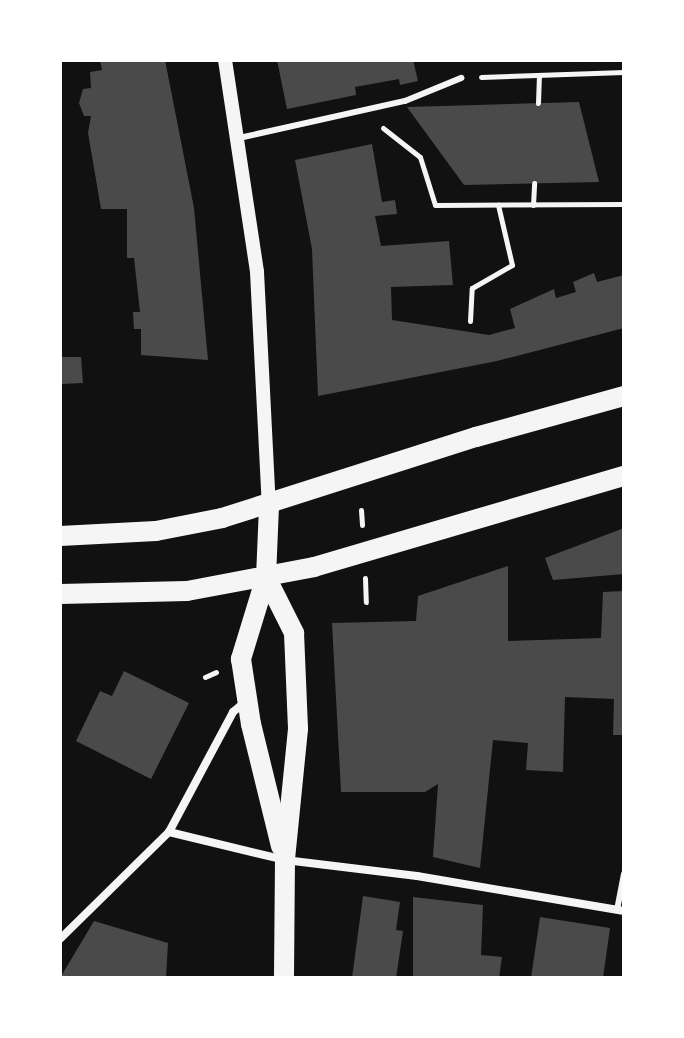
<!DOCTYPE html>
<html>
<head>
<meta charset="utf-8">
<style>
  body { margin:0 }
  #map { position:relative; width:684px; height:1038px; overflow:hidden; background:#111; font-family:Arial,sans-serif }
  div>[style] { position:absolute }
  .building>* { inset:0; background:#4a4a4a }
  .path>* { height:5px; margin:-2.5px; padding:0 2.5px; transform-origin:2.5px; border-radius:2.5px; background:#f5f5f5 }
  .service>* { height:6px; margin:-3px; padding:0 3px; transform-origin:3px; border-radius:3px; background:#f5f5f5 }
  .minor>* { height:8px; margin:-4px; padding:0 4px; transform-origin:4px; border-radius:4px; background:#f5f5f5 }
  .tertiary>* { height:14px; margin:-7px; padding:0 7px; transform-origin:7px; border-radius:7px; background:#f5f5f5 }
  .primary>* { height:20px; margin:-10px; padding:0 10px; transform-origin:10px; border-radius:10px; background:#f5f5f5 }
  span { translate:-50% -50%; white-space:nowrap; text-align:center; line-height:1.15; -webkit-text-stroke:7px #fff; paint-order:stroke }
  .frame { position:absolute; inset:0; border:62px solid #fff; pointer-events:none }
</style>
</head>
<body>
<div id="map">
  <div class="building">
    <div style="clip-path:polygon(100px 60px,165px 60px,194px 208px,208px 360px,141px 355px,141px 329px,134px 329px,133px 312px,140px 312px,134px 258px,127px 258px,127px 209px,101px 209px,88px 133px,91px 116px,84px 116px,79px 103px,83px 89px,91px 88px,90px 72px,102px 70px)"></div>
    <div style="clip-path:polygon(277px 60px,413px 60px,418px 81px,400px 85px,399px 79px,355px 87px,356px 95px,287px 109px)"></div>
    <div style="clip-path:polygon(579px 102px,599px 182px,464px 185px,407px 107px)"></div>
    <div style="clip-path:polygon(372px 144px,382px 202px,395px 200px,397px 214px,375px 216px,381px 246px,449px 241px,453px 285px,391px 287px,392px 320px,489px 335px,515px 328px,510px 309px,554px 289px,556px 298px,576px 292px,573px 282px,594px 273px,597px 282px,624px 275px,624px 328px,497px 361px,318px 396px,312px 249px,295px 160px)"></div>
    <div style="clip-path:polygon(60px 357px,81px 357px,83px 383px,60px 384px)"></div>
    <div style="clip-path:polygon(624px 528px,624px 574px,553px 580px,545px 558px)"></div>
    <div style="clip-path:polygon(508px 566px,508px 641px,601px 638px,603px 592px,624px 591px,624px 735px,613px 735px,614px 699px,565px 697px,563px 772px,526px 770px,528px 743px,493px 740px,480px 868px,433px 857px,438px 784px,425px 792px,341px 792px,332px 623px,416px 621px,418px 596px)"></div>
    <div style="clip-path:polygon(124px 671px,189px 703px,151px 779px,76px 741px,100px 691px,112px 696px)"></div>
    <div style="clip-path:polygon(363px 896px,400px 902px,396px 930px,403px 931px,396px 978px,352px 978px)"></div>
    <div style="clip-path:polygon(413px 897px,483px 905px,481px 955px,502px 957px,499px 978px,413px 978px)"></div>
    <div style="clip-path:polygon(540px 917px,610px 928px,603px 978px,531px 978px)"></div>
    <div style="clip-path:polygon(94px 921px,168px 943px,166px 978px,60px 978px)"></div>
  </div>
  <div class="path">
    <div style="left:481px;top:77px;width:143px;rotate:-2deg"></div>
    <div style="left:538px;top:103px;width:28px;rotate:-88deg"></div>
    <div style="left:383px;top:128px;width:47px;rotate:38.1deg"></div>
    <div style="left:420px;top:157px;width:50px;rotate:72.6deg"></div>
    <div style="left:435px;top:205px;width:189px;rotate:-0.3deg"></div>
    <div style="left:533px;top:205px;width:22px;rotate:-87deg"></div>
    <div style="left:470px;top:321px;width:33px;rotate:-87deg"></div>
    <div style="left:472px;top:288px;width:46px;rotate:-29.9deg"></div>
    <div style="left:512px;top:265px;width:62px;rotate:-103.1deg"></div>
    <div style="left:361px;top:510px;width:15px;rotate:86deg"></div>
    <div style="left:365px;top:578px;width:24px;rotate:88deg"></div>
    <div style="left:205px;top:677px;width:12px;rotate:-24deg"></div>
  </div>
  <div class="service">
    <div style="left:239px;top:138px;width:170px;rotate:-12.6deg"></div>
    <div style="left:405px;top:101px;width:61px;rotate:-22.3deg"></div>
    <div style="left:617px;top:910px;width:37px;rotate:-79deg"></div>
  </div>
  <div class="minor">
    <div style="left:169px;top:832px;width:119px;rotate:13.6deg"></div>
    <div style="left:285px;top:860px;width:133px;rotate:6.9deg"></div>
    <div style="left:417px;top:876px;width:210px;rotate:9.6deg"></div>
    <div style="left:60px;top:939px;width:153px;rotate:-44.5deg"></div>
    <div style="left:169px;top:832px;width:136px;rotate:-61.9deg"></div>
    <div style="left:233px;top:712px;width:17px;rotate:-40deg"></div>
  </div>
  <div class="tertiary">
    <div style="left:225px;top:60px;width:214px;rotate:81.4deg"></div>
    <div style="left:257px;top:272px;width:234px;rotate:87.1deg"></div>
  </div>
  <div class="primary">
    <div style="left:269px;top:506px;width:71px;rotate:92.4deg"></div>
    <div style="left:266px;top:577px;width:86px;rotate:107deg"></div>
    <div style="left:241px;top:659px;width:66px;rotate:81.3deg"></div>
    <div style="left:251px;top:724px;width:126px;rotate:76.2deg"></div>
    <div style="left:60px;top:536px;width:96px;rotate:-3deg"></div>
    <div style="left:156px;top:531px;width:67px;rotate:-11.1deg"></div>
    <div style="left:222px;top:518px;width:267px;rotate:-17.7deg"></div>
    <div style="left:476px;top:437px;width:154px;rotate:-15.5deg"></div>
    <div style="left:266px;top:577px;width:63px;rotate:63.4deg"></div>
    <div style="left:294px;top:633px;width:96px;rotate:87.6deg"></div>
    <div style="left:298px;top:729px;width:132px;rotate:95.7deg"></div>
    <div style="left:285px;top:860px;width:118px;rotate:90.5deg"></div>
    <div style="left:60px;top:594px;width:127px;rotate:-1.4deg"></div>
    <div style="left:187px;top:591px;width:129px;rotate:-10.7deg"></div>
    <div style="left:314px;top:567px;width:323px;rotate:-16.4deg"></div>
  </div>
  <div class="frame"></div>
</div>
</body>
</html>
